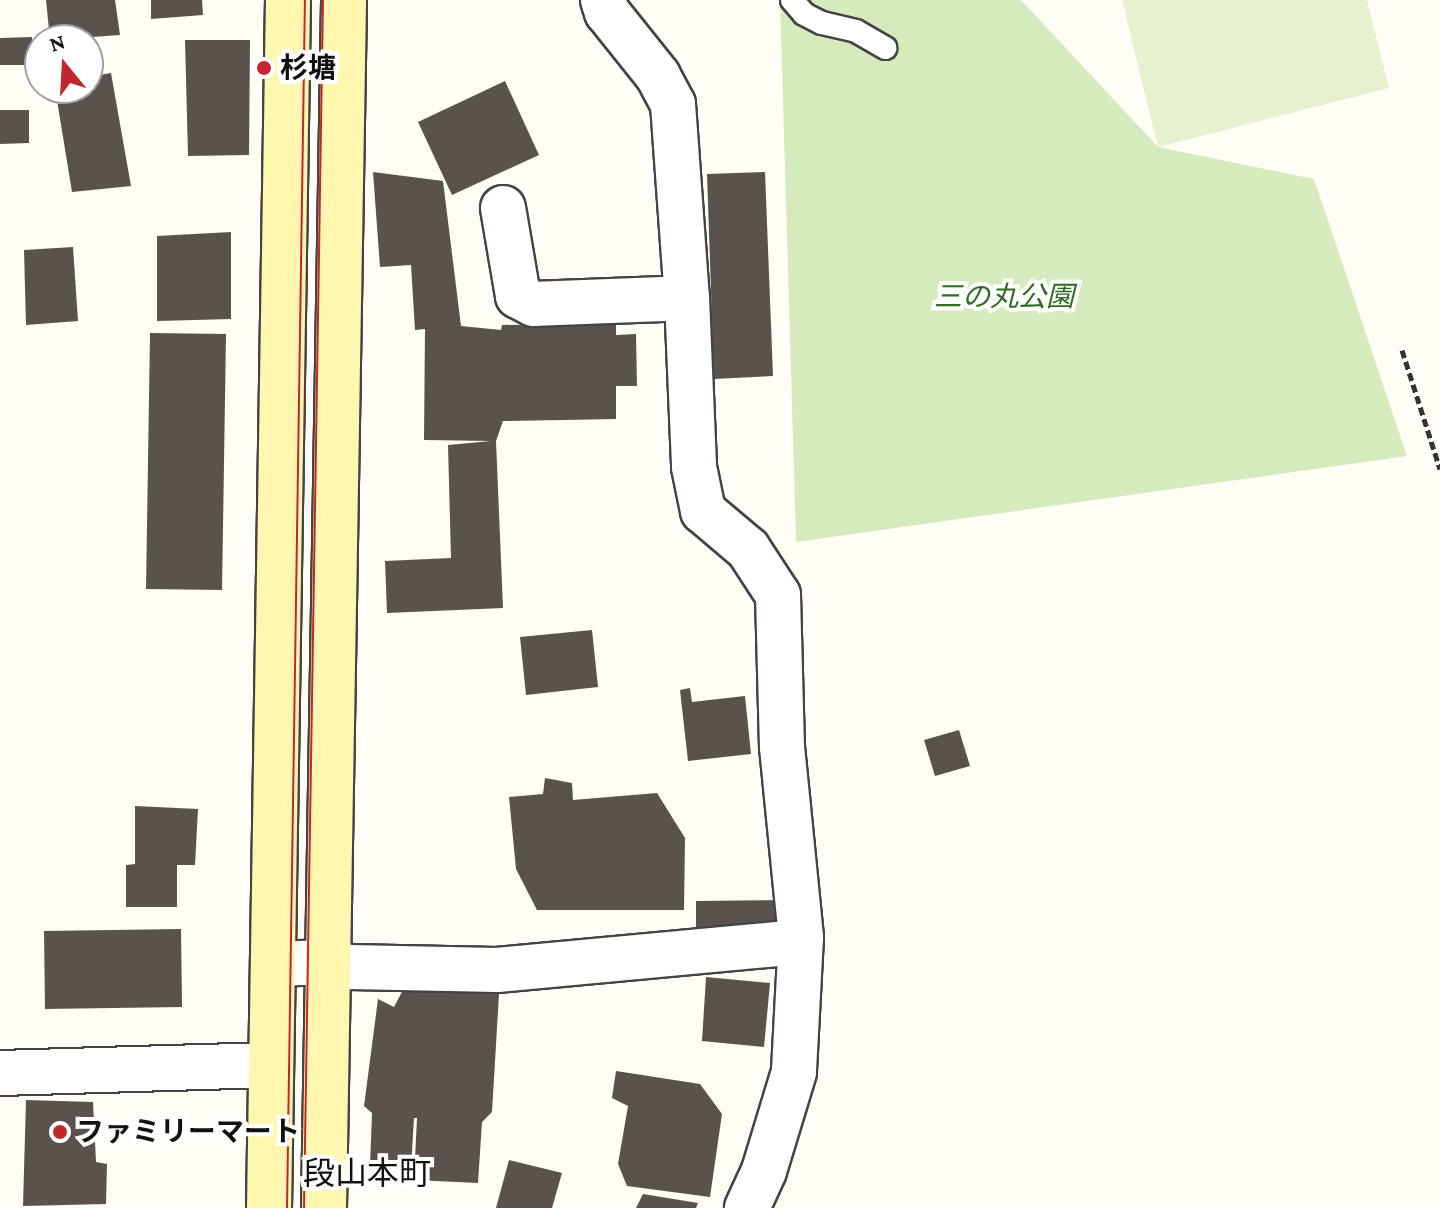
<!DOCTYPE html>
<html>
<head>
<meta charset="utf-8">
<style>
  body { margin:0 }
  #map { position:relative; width:1440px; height:1208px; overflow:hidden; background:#fffdf5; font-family:"Crimson Pro","Noto Sans JP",serif }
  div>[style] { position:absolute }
  .green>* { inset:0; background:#d5ebbd }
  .pitch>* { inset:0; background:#e6f2cf }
  .building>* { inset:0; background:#5a524d }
  .path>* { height:5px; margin-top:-2.5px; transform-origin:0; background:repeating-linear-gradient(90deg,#333 0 8px,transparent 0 12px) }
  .roads { filter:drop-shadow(2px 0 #444) drop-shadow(-2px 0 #444) drop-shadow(0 2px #444) drop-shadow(0 -2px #444) }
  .lane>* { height:22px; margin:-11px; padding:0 11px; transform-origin:11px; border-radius:11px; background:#fff }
  .street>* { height:44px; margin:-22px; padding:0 22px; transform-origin:22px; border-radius:22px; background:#fff }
  .secondary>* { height:44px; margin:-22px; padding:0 22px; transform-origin:22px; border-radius:22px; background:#fff6b0 }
  .tram>* { height:2px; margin:-1px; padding:0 1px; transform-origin:1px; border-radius:1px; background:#c4262e }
  .dots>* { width:22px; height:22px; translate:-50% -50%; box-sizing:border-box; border:4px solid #fff; border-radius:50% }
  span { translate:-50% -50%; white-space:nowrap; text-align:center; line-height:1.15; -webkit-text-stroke:8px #fff; paint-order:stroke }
  .poi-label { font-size:28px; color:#111; font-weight:700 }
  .left { translate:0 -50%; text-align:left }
  .park-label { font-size:28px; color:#2f6b1f; font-style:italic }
  .quarter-label { font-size:32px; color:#111 }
  .north { position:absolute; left:24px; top:24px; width:80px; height:80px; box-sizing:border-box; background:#fff; border:2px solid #a0a0a0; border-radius:50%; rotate:342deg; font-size:22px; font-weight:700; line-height:32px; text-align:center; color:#111 }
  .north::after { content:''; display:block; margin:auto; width:28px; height:36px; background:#c4262e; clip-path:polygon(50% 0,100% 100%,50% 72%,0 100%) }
</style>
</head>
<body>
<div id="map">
  <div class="green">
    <div style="clip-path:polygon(780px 0,1021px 0,1158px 147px,1314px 179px,1407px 456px,796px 542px)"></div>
  </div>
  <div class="pitch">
    <div style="clip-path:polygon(1122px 0,1367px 0,1389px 88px,1158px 147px)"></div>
  </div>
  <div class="building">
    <div style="clip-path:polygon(46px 0,115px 0,120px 35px,50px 40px)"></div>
    <div style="clip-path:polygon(151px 0,202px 0,203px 15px,151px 19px)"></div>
    <div style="clip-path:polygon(32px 37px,32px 65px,0 65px,0 38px)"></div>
    <div style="clip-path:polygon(185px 40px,250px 40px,249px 155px,188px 156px)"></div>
    <div style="clip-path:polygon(111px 73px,131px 186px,72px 192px,55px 88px,88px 88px,88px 77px)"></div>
    <div style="clip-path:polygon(505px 81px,539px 155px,452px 195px,418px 122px)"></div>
    <div style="clip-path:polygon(0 110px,29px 110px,29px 143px,0 144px)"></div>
    <div style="clip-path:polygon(373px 172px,443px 181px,461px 326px,501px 330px,502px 325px,616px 323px,616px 335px,636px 334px,637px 386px,616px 386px,616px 419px,503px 421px,496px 441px,503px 608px,387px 613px,385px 561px,451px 558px,448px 445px,491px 441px,424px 440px,425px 329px,415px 330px,411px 265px,380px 267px)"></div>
    <div style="clip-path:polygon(765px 172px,773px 376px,714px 379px,707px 174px)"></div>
    <div style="clip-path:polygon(231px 232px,231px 319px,157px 321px,157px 236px)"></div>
    <div style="clip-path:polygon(73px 247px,78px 321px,26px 325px,24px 250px)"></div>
    <div style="clip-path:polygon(150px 333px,226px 334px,222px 590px,146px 589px)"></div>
    <div style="clip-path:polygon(592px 630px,598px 687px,526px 695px,520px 637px)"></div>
    <div style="clip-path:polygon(690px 688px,692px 702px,745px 696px,751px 754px,688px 761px,680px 690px)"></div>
    <div style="clip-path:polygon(959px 730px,970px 766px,935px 776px,924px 740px)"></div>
    <div style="clip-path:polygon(545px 778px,572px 783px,573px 800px,657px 793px,685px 838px,684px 910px,537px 910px,516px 869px,509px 797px,543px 794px)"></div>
    <div style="clip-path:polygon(135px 806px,198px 809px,195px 865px,177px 865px,177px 907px,126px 907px,126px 865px,135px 864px)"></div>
    <div style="clip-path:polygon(788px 900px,788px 943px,696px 944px,696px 901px)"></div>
    <div style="clip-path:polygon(181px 929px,182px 1007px,45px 1009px,44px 931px)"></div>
    <div style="clip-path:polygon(706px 977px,770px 983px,764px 1047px,702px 1041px)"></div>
    <div style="clip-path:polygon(404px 988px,499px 994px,492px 1112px,482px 1122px,478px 1183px,414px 1180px,417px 1118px,414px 1118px,411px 1168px,370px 1166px,372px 1113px,364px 1106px,378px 999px,394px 1007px)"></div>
    <div style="clip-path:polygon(616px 1071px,700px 1084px,722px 1114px,710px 1197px,627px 1186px,618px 1164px,628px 1106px,612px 1098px)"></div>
    <div style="clip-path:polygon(26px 1100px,93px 1102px,96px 1162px,107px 1164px,106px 1204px,23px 1206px)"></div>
    <div style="clip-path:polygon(509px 1160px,562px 1173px,552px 1208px,496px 1208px)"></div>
    <div style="clip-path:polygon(643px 1194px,698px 1203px,696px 1208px,636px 1208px)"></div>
  </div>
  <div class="path">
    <div style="left:1402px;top:350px;width:125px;rotate:72.3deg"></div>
  </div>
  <div class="roads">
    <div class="lane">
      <div style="left:792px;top:0;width:18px;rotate:49deg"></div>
      <div style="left:804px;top:14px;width:20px;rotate:27deg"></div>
      <div style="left:822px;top:23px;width:35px;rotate:13deg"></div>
      <div style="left:856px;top:31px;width:34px;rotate:30deg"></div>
    </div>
    <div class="street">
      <div style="left:603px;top:0;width:13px;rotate:72deg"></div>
      <div style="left:607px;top:12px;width:82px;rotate:51.4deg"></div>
      <div style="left:658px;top:76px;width:32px;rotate:62deg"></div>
      <div style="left:673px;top:104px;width:195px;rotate:85.9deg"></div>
      <div style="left:687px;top:298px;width:169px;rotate:87.6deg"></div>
      <div style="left:694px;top:467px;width:45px;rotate:78.4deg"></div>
      <div style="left:703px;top:511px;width:59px;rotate:40.2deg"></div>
      <div style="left:748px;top:549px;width:55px;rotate:56.9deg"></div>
      <div style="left:778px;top:595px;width:152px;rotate:88.5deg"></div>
      <div style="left:782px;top:747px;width:191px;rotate:84.3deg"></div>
      <div style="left:801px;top:937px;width:135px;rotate:93deg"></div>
      <div style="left:794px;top:1072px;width:103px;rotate:106.9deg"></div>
      <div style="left:764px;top:1171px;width:41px;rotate:114.7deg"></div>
      <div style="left:503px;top:208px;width:89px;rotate:80.3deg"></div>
      <div style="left:518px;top:296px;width:18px;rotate:27deg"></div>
      <div style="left:534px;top:304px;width:153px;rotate:-2.2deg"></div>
      <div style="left:273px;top:964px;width:55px;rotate:-2.1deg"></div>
      <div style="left:328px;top:962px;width:23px;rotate:13deg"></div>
      <div style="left:350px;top:967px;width:147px;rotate:1.2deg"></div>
      <div style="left:497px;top:970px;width:292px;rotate:-5.3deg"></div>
      <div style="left:788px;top:943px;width:14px;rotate:-25deg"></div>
      <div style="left:0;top:1073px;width:271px;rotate:-1.7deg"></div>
    </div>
    <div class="secondary">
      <div style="left:269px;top:1208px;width:1208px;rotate:-89.1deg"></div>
      <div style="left:324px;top:1208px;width:1208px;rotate:-89.05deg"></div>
    </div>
  </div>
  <div class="tram">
    <div style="left:287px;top:1208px;width:1208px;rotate:-89.15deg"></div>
    <div style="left:304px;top:1208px;width:1208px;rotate:-89.1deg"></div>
  </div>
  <div class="dots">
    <div style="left:264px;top:68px;background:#c4262e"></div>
    <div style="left:60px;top:1132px;background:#c4262e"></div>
  </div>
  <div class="poi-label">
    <span class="left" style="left:280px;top:68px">杉塘</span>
    <span class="left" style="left:76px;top:1132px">ファミリーマート</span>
  </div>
  <div class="park-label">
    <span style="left:1004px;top:297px">三の丸公園</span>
  </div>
  <div class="quarter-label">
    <span style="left:367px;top:1173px">段山本町</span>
  </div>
  <div class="north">N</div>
</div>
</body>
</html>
